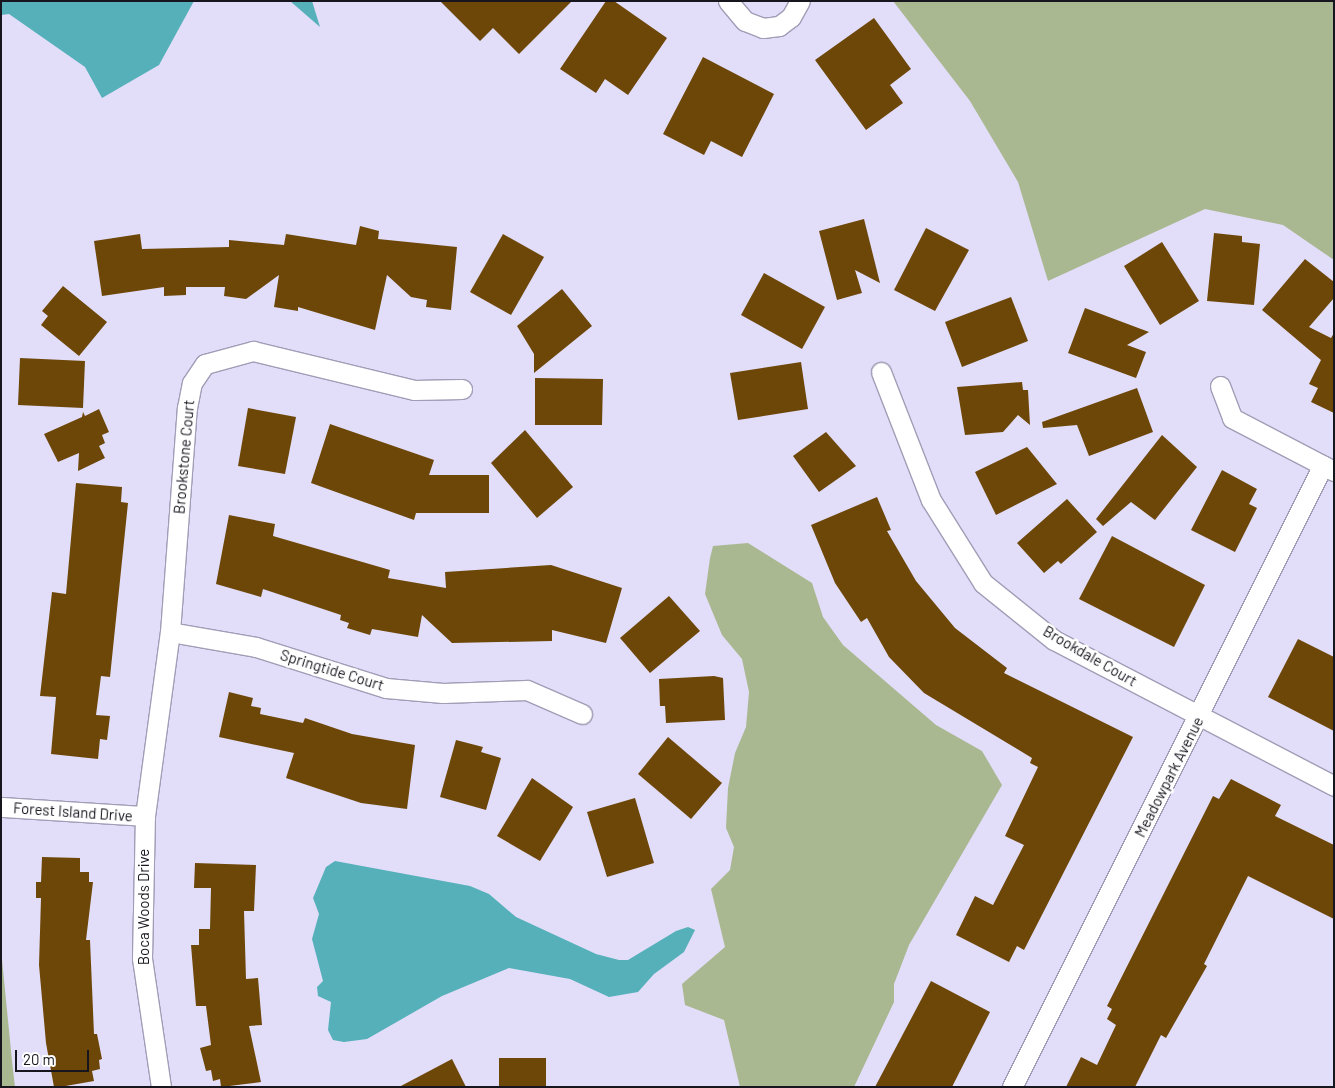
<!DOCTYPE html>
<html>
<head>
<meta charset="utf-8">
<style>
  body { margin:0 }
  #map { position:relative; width:1335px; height:1088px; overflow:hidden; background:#e2ddf9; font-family:Barlow,sans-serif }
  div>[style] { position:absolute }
  .green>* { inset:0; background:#a9b890 }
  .water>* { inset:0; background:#55b0ba }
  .building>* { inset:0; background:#6d4708 }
  .roads { filter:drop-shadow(1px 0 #a29db6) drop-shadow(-1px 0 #a29db6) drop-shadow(0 1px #a29db6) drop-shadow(0 -1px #a29db6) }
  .street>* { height:19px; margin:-9.5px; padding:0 9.5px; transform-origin:9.5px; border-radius:9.5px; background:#fff }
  span { translate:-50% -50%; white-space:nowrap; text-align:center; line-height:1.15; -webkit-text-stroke:5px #fff; paint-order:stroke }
  .street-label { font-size:15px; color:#17151e }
  .frame { position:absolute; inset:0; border:2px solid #17151e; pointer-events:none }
  .scale { position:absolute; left:15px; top:1050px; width:74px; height:22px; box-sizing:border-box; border:2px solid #17151e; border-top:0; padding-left:6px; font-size:15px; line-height:18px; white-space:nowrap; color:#17151e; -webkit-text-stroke:4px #fff; paint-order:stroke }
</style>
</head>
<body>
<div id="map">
  <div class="green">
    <div style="clip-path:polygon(893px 1px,1334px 1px,1334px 260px,1283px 225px,1205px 209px,1048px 281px,1018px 182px,970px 101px)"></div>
    <div style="clip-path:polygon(748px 543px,812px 583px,823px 617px,843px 645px,936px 725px,982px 751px,1002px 785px,909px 945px,894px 984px,894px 1002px,854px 1087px,740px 1087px,724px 1020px,685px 1005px,682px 984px,725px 947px,711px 889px,730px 870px,734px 847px,726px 828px,728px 788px,735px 753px,746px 727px,749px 692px,742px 659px,722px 635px,705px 594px,710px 558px,713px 546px)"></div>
    <div style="clip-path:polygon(1px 949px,12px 1061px,15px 1087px,1px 1087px)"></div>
  </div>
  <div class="water">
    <div style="clip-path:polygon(1px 1px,194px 1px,159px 65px,102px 98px,85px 67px,9px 14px,1px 15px)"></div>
    <div style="clip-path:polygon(290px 1px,312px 1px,320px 27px)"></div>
    <div style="clip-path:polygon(335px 861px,470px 886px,489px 894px,516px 917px,596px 954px,619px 960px,628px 960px,676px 931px,688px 927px,695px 930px,684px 952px,654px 974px,638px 992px,609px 997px,570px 979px,509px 968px,442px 996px,367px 1039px,344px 1042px,333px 1040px,328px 1030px,331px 1002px,318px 996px,317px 987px,323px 981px,312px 939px,319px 914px,313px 898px,326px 867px)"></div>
  </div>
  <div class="building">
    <div style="clip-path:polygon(440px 1px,572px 1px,519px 54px,493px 28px,480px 41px)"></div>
    <div style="clip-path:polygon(606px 1px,614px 1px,667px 38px,628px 95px,605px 79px,596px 93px,560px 69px)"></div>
    <div style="clip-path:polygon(874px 18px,911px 69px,890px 85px,903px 103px,866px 130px,815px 60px)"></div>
    <div style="clip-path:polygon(703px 57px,774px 94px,742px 157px,711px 141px,704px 155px,663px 134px)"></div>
    <div style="clip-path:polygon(864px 219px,880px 283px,855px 270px,862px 293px,837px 300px,819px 231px)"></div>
    <div style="clip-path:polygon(360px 226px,379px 231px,378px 239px,457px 247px,451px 310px,426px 307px,427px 300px,411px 297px,387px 275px,375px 330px,298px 307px,298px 311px,274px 307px,279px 275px,246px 299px,224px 296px,225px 287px,186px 287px,186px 295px,164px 296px,164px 287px,102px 296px,94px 241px,140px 234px,142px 249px,229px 247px,229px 240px,284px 245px,286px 234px,356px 245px)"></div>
    <div style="clip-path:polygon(926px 228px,969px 250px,935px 311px,894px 290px)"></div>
    <div style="clip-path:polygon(1214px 233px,1242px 236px,1242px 242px,1260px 244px,1254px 305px,1207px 301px)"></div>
    <div style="clip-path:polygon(503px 234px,544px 257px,511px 315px,470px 292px)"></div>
    <div style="clip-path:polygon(1162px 242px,1199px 301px,1160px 325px,1124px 266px)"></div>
    <div style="clip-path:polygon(1305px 259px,1334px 282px,1334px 298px,1309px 327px,1331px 338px,1334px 333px,1334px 413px,1311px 402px,1318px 388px,1309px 384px,1321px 360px,1262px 310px)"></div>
    <div style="clip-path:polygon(764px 273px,825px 307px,802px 349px,741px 315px)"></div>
    <div style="clip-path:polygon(63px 286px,107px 322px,79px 356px,41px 325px,48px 316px,42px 311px)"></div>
    <div style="clip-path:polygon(562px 289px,592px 326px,534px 373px,534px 354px,517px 326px)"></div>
    <div style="clip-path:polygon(1011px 297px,1028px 341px,962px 367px,945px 322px)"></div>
    <div style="clip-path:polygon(1085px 308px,1149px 332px,1127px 345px,1146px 352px,1136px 378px,1068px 353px)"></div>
    <div style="clip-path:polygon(20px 358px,85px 361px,83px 408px,18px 405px)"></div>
    <div style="clip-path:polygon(801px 362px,808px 409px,738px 420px,730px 373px)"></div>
    <div style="clip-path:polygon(535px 378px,603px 379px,602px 425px,535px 425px)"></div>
    <div style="clip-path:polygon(1022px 382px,1023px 390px,1028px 390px,1030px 425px,1018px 415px,1003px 432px,965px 435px,957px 387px)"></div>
    <div style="clip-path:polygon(1137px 388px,1153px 432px,1089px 456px,1077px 425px,1043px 428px,1042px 422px)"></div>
    <div style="clip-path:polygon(248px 408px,296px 417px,285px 474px,238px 466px)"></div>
    <div style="clip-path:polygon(99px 409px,109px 432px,102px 435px,105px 443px,99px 446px,105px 458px,78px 471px,79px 453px,58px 462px,44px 434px,82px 417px,83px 412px,85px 416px)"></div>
    <div style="clip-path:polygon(330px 424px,434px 460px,429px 475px,489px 475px,489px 513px,416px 513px,414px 520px,311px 483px)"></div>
    <div style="clip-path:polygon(525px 430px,573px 487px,537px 518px,491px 463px)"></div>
    <div style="clip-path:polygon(826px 432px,856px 466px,819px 492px,793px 456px)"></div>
    <div style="clip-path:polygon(1162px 435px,1197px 467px,1155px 520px,1131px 502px,1103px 526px,1096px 519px)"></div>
    <div style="clip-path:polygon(1027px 447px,1057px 484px,996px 515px,975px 472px)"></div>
    <div style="clip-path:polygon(1222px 470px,1257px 489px,1249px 504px,1257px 508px,1235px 552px,1191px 530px)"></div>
    <div style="clip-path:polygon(76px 483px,122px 487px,121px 502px,128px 503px,110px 677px,101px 676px,96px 715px,110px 716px,107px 740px,100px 739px,98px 759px,51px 754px,56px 697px,40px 696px,52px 592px,66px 594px)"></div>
    <div style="clip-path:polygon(877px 497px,891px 530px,887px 531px,916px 581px,955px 628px,1007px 668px,1004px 673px,1133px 737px,1024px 950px,1017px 946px,1009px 962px,956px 935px,975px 896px,993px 905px,1024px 845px,1005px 836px,1038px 767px,1030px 763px,1032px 758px,924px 693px,889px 657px,867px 618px,861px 622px,835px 583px,811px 525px)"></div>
    <div style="clip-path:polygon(1067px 499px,1097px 532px,1061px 564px,1058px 561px,1044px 573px,1017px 543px)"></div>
    <div style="clip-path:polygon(229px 515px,275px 524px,273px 536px,390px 570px,388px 578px,446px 588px,445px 572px,551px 565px,622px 588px,606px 643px,552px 630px,552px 641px,452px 643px,422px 615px,418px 637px,372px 629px,370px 635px,347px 628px,349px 623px,340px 620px,341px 615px,263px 589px,261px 597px,216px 584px)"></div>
    <div style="clip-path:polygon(1112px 536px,1205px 585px,1174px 647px,1079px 599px)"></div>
    <div style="clip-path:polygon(669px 596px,700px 631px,650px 673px,620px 638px)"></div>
    <div style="clip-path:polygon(1298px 639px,1334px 657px,1334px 731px,1268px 697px)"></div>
    <div style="clip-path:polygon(714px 676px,723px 678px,725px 720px,666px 723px,665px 706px,660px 706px,659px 679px)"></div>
    <div style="clip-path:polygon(229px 692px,253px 698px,251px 706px,261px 708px,260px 714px,303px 723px,305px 718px,352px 734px,415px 745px,407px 809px,361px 803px,286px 778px,294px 753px,219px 737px)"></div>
    <div style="clip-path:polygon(668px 737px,722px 783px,691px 819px,638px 774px)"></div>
    <div style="clip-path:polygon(456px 740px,483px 747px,481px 752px,501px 758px,486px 810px,440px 797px)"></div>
    <div style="clip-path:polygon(532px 778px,573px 807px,540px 861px,497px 836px)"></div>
    <div style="clip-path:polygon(1231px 779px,1281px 805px,1275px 816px,1334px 845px,1334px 919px,1248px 876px,1204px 964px,1207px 966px,1166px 1038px,1161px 1035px,1135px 1087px,1066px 1087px,1081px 1057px,1097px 1065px,1116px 1025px,1107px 1019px,1112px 1009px,1107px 1006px,1213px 796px,1219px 799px)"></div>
    <div style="clip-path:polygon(635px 798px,654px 863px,607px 877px,587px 812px)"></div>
    <div style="clip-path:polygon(42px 857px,80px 858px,80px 872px,89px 872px,89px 882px,93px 882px,86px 940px,90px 940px,94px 1034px,97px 1034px,102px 1059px,99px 1060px,100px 1069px,92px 1071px,94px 1081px,60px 1087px,54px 1087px,46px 1043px,39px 965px,41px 898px,36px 898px,36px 882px,41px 882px)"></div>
    <div style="clip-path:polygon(195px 863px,256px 865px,254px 911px,244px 911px,246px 979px,258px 978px,262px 1025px,249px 1026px,261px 1082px,221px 1087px,220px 1079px,213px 1081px,211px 1070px,206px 1071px,200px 1048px,211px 1045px,206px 1006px,196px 1006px,191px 945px,199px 945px,199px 929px,210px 929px,211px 888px,194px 888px)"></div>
    <div style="clip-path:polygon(931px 981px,990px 1012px,952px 1087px,875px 1087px)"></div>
    <div style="clip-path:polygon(499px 1058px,546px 1058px,546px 1087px,499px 1087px)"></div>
    <div style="clip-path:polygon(452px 1059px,466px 1087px,399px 1087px)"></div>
  </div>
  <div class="roads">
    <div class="street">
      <div style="left:728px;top:1px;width:26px;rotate:50deg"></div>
      <div style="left:745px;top:21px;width:19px;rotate:21deg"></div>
      <div style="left:763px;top:28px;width:16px;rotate:-7deg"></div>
      <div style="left:779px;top:26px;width:15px;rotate:-37deg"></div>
      <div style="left:791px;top:17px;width:18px;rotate:-61deg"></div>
      <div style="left:881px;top:372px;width:137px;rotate:68.7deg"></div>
      <div style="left:931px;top:500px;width:98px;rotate:57.9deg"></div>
      <div style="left:983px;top:583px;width:91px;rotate:38.8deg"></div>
      <div style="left:1054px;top:640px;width:316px;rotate:27.5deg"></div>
      <div style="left:1220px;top:386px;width:34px;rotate:69deg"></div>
      <div style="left:1232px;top:418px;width:115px;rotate:27.5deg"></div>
      <div style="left:170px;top:632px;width:87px;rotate:9.9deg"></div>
      <div style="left:256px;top:647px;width:136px;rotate:17.5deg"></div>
      <div style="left:386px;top:688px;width:57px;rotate:5deg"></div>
      <div style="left:443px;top:693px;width:84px;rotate:-2deg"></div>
      <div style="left:527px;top:690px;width:60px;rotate:23.6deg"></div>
      <div style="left:1px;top:807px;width:144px;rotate:3.6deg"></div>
      <div style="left:161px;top:1087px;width:130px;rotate:-98.4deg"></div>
      <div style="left:142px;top:958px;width:142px;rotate:-88.8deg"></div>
      <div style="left:145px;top:816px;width:186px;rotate:-82.3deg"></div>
      <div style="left:170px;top:632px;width:225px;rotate:-85.7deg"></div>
      <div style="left:187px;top:408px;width:25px;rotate:-79deg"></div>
      <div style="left:192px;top:383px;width:23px;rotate:-56deg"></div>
      <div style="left:205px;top:364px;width:50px;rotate:-15.2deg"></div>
      <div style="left:253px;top:351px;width:166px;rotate:13.6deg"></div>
      <div style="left:414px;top:390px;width:48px;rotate:-1.2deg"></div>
      <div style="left:1012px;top:1087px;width:695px;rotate:-63.43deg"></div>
    </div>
  </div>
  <div class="street-label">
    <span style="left:184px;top:457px;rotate:-85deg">Brookstone Court</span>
    <span style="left:1090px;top:656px;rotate:30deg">Brookdale Court</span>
    <span style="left:332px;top:670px;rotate:17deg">Springtide Court</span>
    <span style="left:1169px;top:777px;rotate:-63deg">Meadowpark Avenue</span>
    <span style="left:73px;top:812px;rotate:4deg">Forest Island Drive</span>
    <span style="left:144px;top:907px;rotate:-90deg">Boca Woods Drive</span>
  </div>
  <div class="frame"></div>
  <div class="scale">20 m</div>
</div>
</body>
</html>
